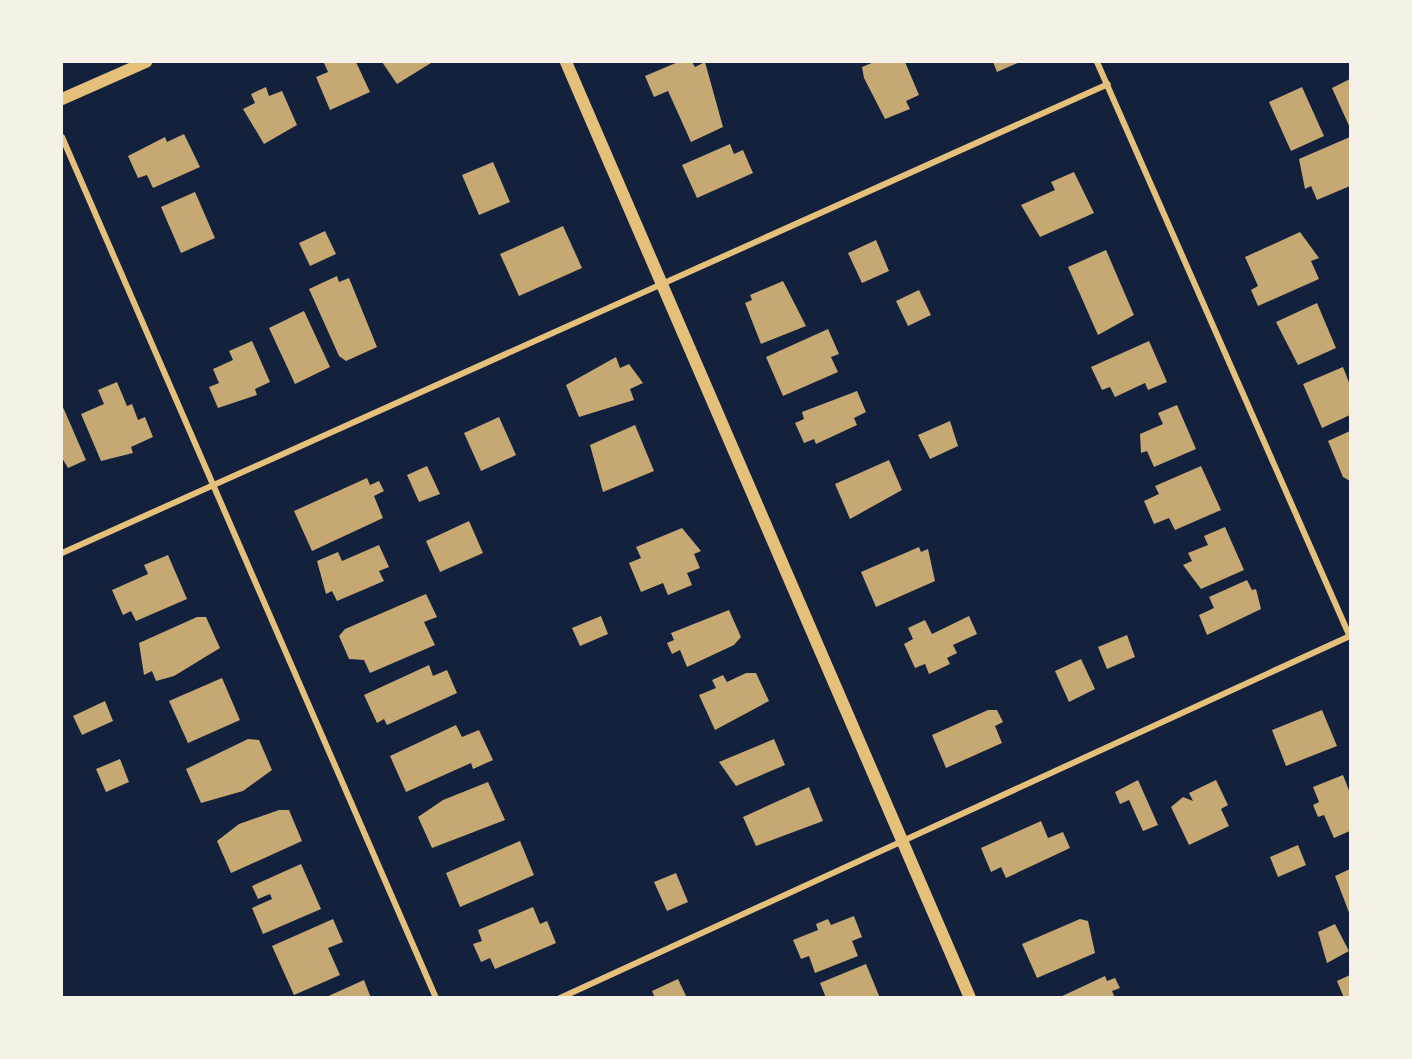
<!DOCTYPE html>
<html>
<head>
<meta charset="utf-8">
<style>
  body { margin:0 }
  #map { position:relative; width:1412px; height:1059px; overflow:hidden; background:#14213d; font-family:"Public Sans",sans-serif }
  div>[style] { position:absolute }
  .building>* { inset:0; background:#c6a872 }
  .minor>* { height:6px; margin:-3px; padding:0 3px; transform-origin:3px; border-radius:3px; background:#e5c07b }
  .secondary>* { height:12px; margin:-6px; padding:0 6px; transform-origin:6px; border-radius:6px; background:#e5c07b }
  span { translate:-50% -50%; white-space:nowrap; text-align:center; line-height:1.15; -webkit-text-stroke:5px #f6f1e7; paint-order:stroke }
  .frame { position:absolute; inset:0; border:63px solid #f6f1e7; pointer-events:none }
</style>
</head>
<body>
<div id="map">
  <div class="building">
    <div style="clip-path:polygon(343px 62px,356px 62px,370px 92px,330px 110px,316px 77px,328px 72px,324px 63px)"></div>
    <div style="clip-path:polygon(382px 62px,430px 62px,431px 63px,397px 84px)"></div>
    <div style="clip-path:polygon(678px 62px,692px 62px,695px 67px,705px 62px,723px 127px,691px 142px,668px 91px,654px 97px,645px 76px)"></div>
    <div style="clip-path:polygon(874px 62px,905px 62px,919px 95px,906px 101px,910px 109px,885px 119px,864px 78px,862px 67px)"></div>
    <div style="clip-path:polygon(993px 62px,1020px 62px,997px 72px)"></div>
    <div style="clip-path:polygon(1350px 79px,1350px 128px,1332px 88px)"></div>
    <div style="clip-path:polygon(266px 87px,269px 96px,282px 91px,297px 125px,264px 144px,243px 109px,255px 103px,251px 94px)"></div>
    <div style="clip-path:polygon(1302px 87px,1324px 136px,1291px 151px,1269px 102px)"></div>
    <div style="clip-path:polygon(184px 134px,200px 167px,153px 188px,147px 175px,138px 178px,128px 156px,165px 137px,167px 142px)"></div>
    <div style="clip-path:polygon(1350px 137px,1350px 186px,1317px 200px,1311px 186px,1305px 189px,1299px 159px)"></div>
    <div style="clip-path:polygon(730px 144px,734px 154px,743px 150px,753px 173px,697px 198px,682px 165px)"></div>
    <div style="clip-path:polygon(493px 162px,510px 202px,479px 215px,462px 175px)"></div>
    <div style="clip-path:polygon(1074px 172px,1094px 213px,1040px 237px,1021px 205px,1055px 190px,1051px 182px)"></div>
    <div style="clip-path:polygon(195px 192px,215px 238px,181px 253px,161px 207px)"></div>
    <div style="clip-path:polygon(563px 226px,582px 268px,519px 296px,500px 254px)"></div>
    <div style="clip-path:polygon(325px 231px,336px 254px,310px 266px,299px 243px)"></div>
    <div style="clip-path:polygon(1300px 232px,1319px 258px,1311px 261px,1319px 279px,1258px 306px,1251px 290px,1258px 286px,1245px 257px)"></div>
    <div style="clip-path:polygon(876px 240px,889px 271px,862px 283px,848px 253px)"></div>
    <div style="clip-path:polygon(1106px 250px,1134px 315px,1098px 335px,1068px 267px)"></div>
    <div style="clip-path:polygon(337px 276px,339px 282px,349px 278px,377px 347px,346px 361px,339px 356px,309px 289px)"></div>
    <div style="clip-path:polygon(783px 281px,806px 326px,761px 344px,745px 303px,752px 300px,750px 295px)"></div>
    <div style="clip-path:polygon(919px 290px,931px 315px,908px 326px,896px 301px)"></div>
    <div style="clip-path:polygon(1317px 303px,1336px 348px,1298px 365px,1276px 322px)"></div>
    <div style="clip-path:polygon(304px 311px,330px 367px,295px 384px,269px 328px)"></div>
    <div style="clip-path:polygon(828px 329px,839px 354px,831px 357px,838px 372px,783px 396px,766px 357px)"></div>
    <div style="clip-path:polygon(252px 341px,270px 382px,255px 389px,257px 395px,218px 408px,209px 387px,219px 383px,213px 369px,233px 360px,229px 351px)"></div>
    <div style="clip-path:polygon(1149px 341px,1167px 382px,1148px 390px,1145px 383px,1115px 397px,1110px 387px,1102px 390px,1091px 367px)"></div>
    <div style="clip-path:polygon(616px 357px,620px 368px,629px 364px,643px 383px,630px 389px,634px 400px,579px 417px,566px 385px)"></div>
    <div style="clip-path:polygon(1343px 367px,1350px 385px,1350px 415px,1322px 428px,1303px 384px)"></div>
    <div style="clip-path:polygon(117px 382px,127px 406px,132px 404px,138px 420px,145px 417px,153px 437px,131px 447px,133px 453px,101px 461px,81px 414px,104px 404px,98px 390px)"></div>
    <div style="clip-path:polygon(857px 391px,866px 412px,854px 418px,857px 425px,816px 444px,814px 439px,804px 443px,795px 423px,804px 419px,802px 412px)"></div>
    <div style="clip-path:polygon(62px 405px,86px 460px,68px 468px,62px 458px)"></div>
    <div style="clip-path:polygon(1177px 405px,1196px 449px,1154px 467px,1147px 451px,1141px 453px,1140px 434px,1163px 424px,1158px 413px)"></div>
    <div style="clip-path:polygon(499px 417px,516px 455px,481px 471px,464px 433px)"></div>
    <div style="clip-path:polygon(950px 421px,958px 446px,930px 459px,918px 435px)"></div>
    <div style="clip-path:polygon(635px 425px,654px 471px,603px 492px,590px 445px)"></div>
    <div style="clip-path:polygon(1350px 431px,1350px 481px,1343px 477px,1328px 441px)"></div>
    <div style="clip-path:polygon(889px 460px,902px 490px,850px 519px,835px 484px)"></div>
    <div style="clip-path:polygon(427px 466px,440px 494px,419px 502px,407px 475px)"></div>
    <div style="clip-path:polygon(1201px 466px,1221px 510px,1175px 530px,1169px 518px,1154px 524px,1144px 501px,1159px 494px,1155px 486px)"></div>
    <div style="clip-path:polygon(367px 478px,370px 485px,379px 481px,384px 491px,374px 496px,383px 518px,312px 551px,294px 511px)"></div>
    <div style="clip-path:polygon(469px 521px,483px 553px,440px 572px,426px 541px)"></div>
    <div style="clip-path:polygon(1225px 527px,1244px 570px,1201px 589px,1183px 565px,1192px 561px,1188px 553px,1208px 545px,1204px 536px)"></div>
    <div style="clip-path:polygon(682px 528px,701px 551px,694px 554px,700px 568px,687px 573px,692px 585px,668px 595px,663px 583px,641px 592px,629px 563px,641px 558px,636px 547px)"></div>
    <div style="clip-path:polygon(379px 545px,389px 567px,379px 571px,384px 581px,337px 601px,332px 591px,326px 594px,317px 561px,338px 552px,342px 561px)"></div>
    <div style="clip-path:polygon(919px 547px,921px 552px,928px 549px,935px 581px,876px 607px,861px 572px)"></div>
    <div style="clip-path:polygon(168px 555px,187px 599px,136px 621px,131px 611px,123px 615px,112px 590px,148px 574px,144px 565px)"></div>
    <div style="clip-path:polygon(1247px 580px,1252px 590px,1256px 589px,1261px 609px,1207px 635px,1199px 615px,1214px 608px,1209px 597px)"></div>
    <div style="clip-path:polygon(426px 594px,437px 617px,424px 622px,435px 645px,370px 673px,364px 660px,349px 659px,339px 636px,345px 629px)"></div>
    <div style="clip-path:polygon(729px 610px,741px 637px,734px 645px,687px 667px,680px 650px,672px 654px,667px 643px,674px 640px,671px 633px)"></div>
    <div style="clip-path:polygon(601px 616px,608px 634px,580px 646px,572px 628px)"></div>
    <div style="clip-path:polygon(969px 616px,977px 634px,953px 645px,957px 653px,947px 658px,950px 664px,929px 674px,925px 664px,915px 668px,904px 644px,913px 639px,908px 628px,925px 620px,932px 634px)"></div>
    <div style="clip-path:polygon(197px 617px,206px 617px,220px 648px,174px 676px,156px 681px,152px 671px,144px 675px,139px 643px)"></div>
    <div style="clip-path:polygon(1127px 635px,1135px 657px,1107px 669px,1098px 647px)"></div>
    <div style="clip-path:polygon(1081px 659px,1095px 689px,1069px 702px,1055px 671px)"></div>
    <div style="clip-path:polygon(429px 665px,433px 676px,447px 670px,457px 693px,387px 725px,384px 719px,377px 723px,364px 695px)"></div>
    <div style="clip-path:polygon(746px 673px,756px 673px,769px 701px,715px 730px,699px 695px,716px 688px,712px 680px,723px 675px,727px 682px)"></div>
    <div style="clip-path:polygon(222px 678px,240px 720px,188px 743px,169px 701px)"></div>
    <div style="clip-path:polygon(105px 701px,113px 721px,82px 735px,73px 716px)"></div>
    <div style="clip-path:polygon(988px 710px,997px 710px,1003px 722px,995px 726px,1002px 743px,946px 768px,932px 735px)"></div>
    <div style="clip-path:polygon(1322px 710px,1337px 746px,1286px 766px,1272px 730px)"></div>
    <div style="clip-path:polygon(456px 725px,462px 737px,479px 730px,493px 760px,473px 769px,471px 763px,406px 792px,390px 756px)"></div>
    <div style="clip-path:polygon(248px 739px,259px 740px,272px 770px,243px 791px,201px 803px,186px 769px)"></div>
    <div style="clip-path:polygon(774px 739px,785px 765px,736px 786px,719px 762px)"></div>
    <div style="clip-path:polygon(120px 759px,129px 782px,106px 792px,96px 769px)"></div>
    <div style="clip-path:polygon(1343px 775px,1350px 793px,1350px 831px,1334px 838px,1324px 815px,1318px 817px,1313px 805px,1319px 802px,1313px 787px)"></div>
    <div style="clip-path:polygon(1138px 780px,1158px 825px,1143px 831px,1129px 800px,1120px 804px,1115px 792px)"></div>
    <div style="clip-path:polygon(1216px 780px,1228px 805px,1221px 809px,1229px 826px,1189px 845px,1171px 807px,1183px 797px,1193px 801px,1189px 793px)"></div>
    <div style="clip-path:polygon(488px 782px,505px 820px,432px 848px,418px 817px,443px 800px)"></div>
    <div style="clip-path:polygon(809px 787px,823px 821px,756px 846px,743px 817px)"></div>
    <div style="clip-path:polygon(279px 810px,289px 810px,302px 841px,231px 873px,217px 841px,239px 824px)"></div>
    <div style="clip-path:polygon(1041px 821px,1048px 838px,1063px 832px,1070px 848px,1006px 878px,1001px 867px,991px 872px,981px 848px)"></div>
    <div style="clip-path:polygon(520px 841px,534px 875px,460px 907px,446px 873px)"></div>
    <div style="clip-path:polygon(1298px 845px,1306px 865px,1278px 877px,1270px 857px)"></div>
    <div style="clip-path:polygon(301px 864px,321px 909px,263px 934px,252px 908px,272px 899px,270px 894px,258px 899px,252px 886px)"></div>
    <div style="clip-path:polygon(1350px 869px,1350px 915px,1335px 876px)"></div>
    <div style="clip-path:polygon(676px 873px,688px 902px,667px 911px,654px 882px)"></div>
    <div style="clip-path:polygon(533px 907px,540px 924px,547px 921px,556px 943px,495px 969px,490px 958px,481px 962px,473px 944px,482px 941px,478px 930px)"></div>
    <div style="clip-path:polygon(854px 916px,862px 937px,852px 941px,858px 956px,815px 973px,809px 956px,801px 959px,793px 940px,818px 930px,816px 924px,828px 919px,831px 925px)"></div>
    <div style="clip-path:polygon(333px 919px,343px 942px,328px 948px,340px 975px,294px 995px,272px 946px)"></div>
    <div style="clip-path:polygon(1080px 919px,1088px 921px,1095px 953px,1037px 978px,1022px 944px)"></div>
    <div style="clip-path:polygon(1335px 924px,1349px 951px,1327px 963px,1318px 932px)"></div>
    <div style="clip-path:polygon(866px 964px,880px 998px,826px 998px,820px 983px)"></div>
    <div style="clip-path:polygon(1350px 975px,1350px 998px,1344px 998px,1337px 981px)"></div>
    <div style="clip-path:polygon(1105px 976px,1107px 981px,1115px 978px,1120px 988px,1112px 991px,1115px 998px,1058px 998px)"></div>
    <div style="clip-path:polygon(678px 979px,687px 998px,655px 998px,652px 991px)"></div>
    <div style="clip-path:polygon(364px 980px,371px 998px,324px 998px)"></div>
  </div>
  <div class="minor">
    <div style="left:1097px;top:62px;width:628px;rotate:66.25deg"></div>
    <div style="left:62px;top:137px;width:939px;rotate:66.52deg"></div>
    <div style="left:62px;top:553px;width:1146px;rotate:-24.15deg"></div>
    <div style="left:560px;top:998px;width:869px;rotate:-24.62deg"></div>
  </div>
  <div class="secondary">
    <div style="left:566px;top:62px;width:1019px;rotate:66.65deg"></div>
    <div style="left:62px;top:99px;width:92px;rotate:-23.8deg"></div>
  </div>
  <div class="frame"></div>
</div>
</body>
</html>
